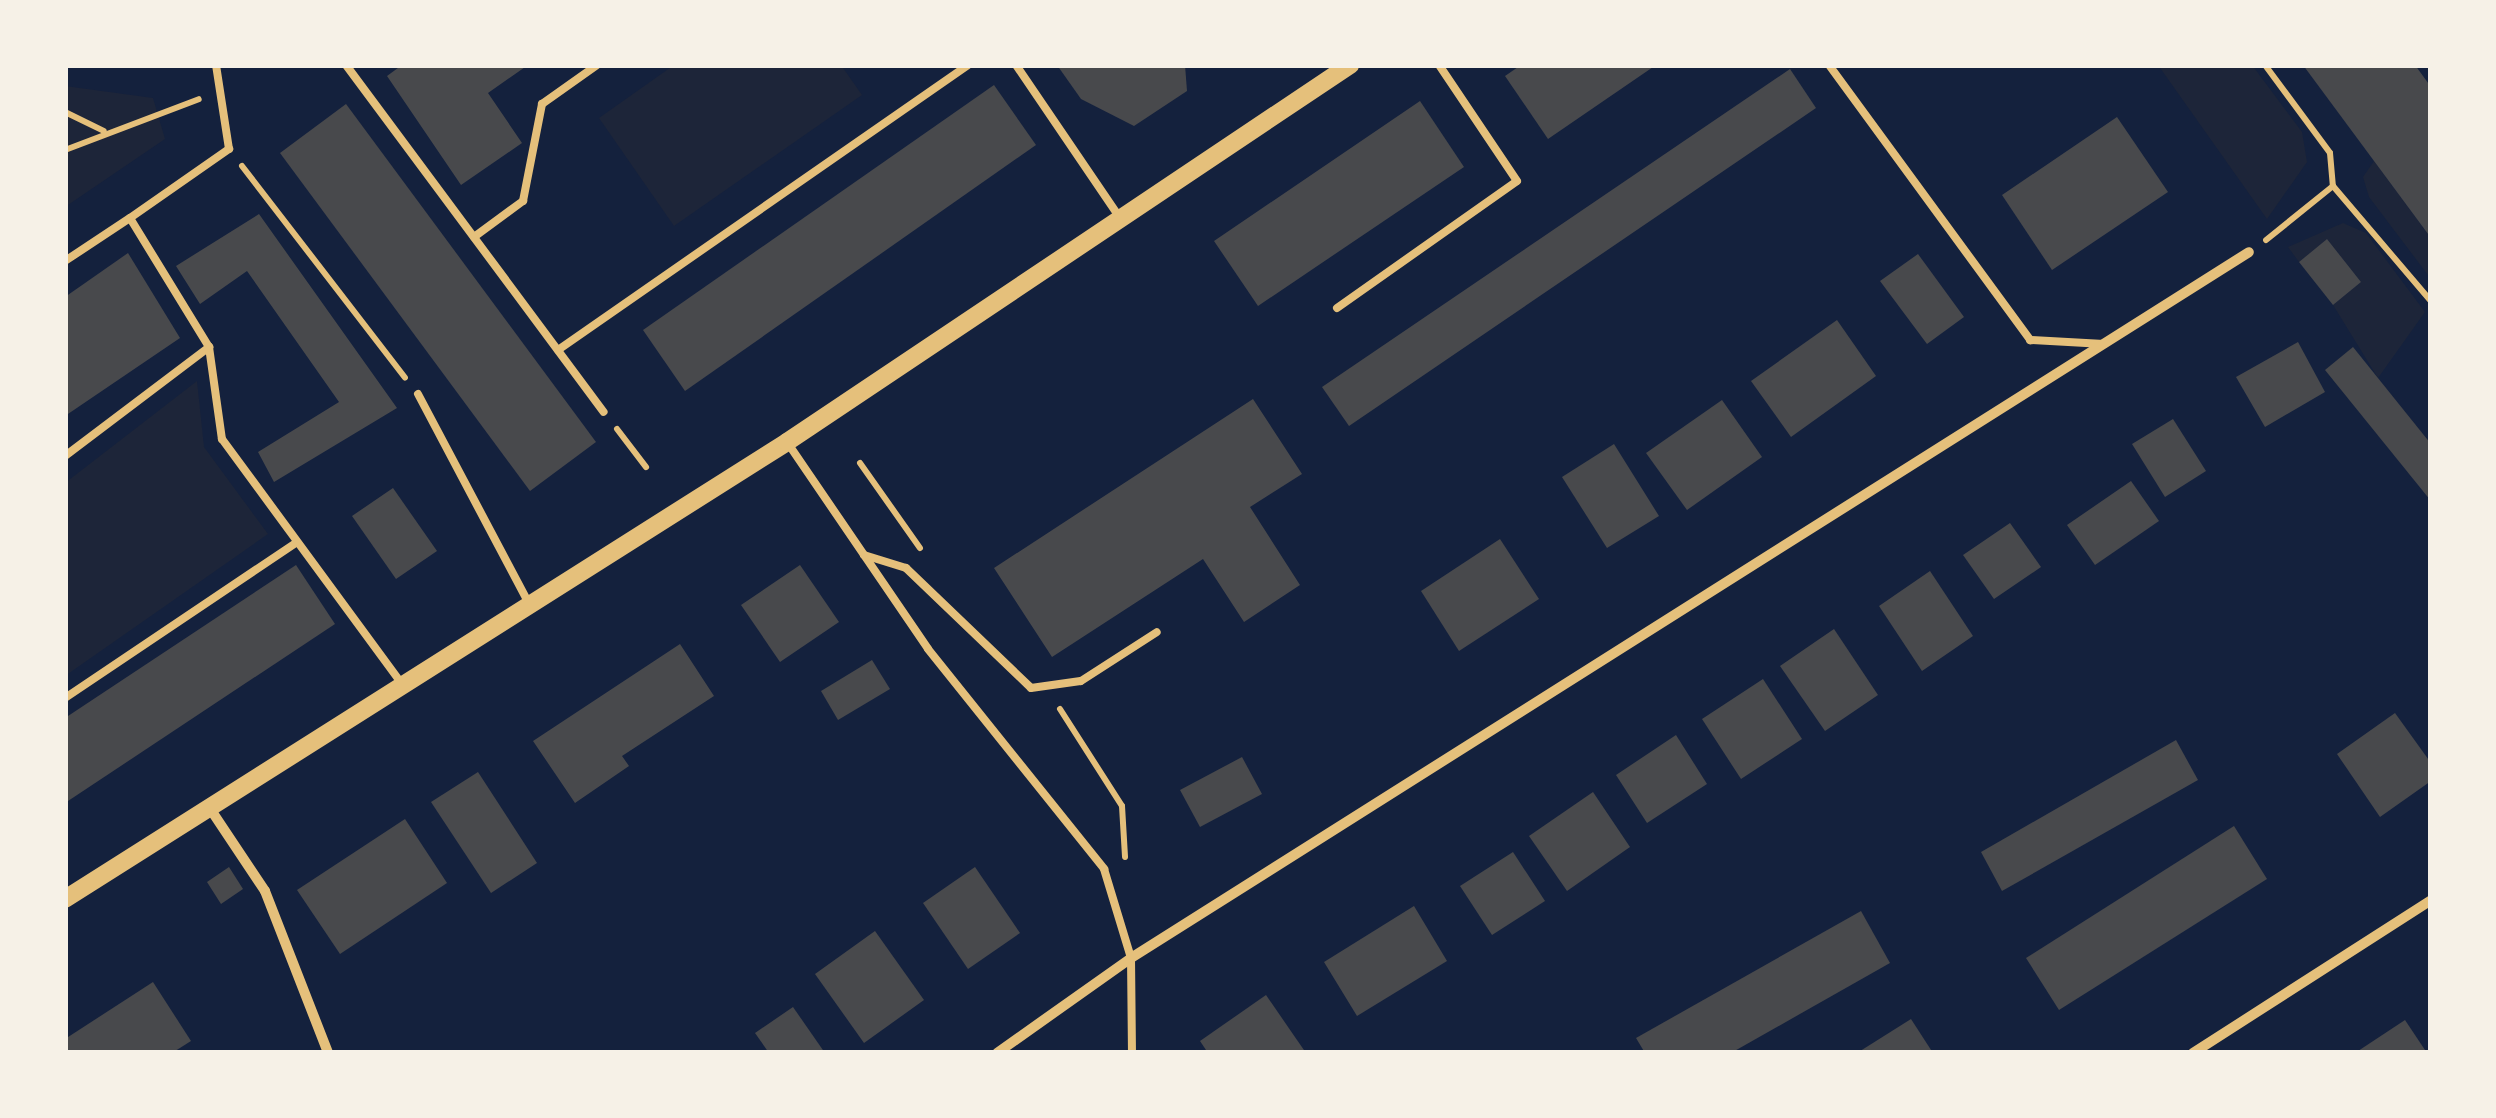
<!DOCTYPE html>
<html>
<head>
<meta charset="utf-8">
<style>
  body { margin:0 }
  #map { position:relative; width:2496px; height:1118px; overflow:hidden; background:#14213d; font-family:"Alegreya Sans",sans-serif }
  div>[style] { position:absolute }
  .green>* { inset:0; background:#1d2539 }
  .building>* { inset:0; background:#48494c }
  .path>* { height:6px; margin:-3px; padding:0 3px; transform-origin:3px; border-radius:3px; background:#e5c07b }
  .service>* { height:8px; margin:-4px; padding:0 4px; transform-origin:4px; border-radius:4px; background:#e5c07b }
  .minor>* { height:10px; margin:-5px; padding:0 5px; transform-origin:5px; border-radius:5px; background:#e5c07b }
  .tertiary>* { height:18px; margin:-9px; padding:0 9px; transform-origin:9px; border-radius:9px; background:#e5c07b }
  span { translate:-50% -50%; white-space:nowrap; text-align:center; line-height:1.15; -webkit-text-stroke:8px #f6f1e7; paint-order:stroke }
  .frame { position:absolute; inset:0; border:68px solid #f6f1e7; pointer-events:none }
</style>
</head>
<body>
<div id="map">
  <div class="green">
    <div style="clip-path:polygon(674px 65px,841px 65px,862px 95px,674px 226px,599px 118px)"></div>
    <div style="clip-path:polygon(2158px 65px,2252px 65px,2302px 132px,2307px 162px,2267px 219px)"></div>
    <div style="clip-path:polygon(65px 86px,153px 98px,165px 139px,65px 207px)"></div>
    <div style="clip-path:polygon(2374px 161px,2431px 238px,2431px 279px,2369px 197px,2363px 177px)"></div>
    <div style="clip-path:polygon(2343px 223px,2366px 233px,2425px 312px,2378px 378px,2333px 305px,2361px 282px,2327px 239px,2299px 262px,2288px 247px)"></div>
    <div style="clip-path:polygon(197px 381px,204px 447px,268px 534px,65px 676px,65px 483px)"></div>
  </div>
  <div class="building">
    <div style="clip-path:polygon(402px 65px,528px 65px,488px 93px,522px 143px,461px 185px,387px 76px)"></div>
    <div style="clip-path:polygon(1057px 65px,1185px 65px,1187px 91px,1134px 126px,1081px 99px)"></div>
    <div style="clip-path:polygon(1521px 65px,1656px 65px,1548px 139px,1505px 76px)"></div>
    <div style="clip-path:polygon(2303px 65px,2415px 65px,2431px 87px,2431px 238px)"></div>
    <div style="clip-path:polygon(1790px 69px,1816px 108px,1349px 426px,1322px 387px)"></div>
    <div style="clip-path:polygon(994px 85px,1036px 145px,685px 391px,643px 330px)"></div>
    <div style="clip-path:polygon(1420px 101px,1464px 167px,1258px 306px,1214px 241px)"></div>
    <div style="clip-path:polygon(346px 104px,596px 442px,530px 491px,280px 153px)"></div>
    <div style="clip-path:polygon(2117px 117px,2168px 192px,2052px 270px,2002px 195px)"></div>
    <div style="clip-path:polygon(259px 214px,397px 408px,274px 482px,258px 452px,339px 402px,247px 271px,200px 304px,176px 266px)"></div>
    <div style="clip-path:polygon(2327px 239px,2361px 282px,2333px 305px,2299px 262px)"></div>
    <div style="clip-path:polygon(128px 253px,180px 338px,65px 416px,65px 297px)"></div>
    <div style="clip-path:polygon(1918px 254px,1964px 317px,1927px 344px,1880px 281px)"></div>
    <div style="clip-path:polygon(1837px 320px,1876px 376px,1791px 437px,1751px 381px)"></div>
    <div style="clip-path:polygon(2298px 342px,2325px 392px,2265px 427px,2236px 377px)"></div>
    <div style="clip-path:polygon(2353px 347px,2431px 444px,2431px 501px,2325px 370px)"></div>
    <div style="clip-path:polygon(1253px 399px,1302px 474px,1250px 507px,1300px 585px,1244px 622px,1203px 559px,1052px 657px,994px 568px)"></div>
    <div style="clip-path:polygon(1722px 400px,1762px 457px,1687px 510px,1646px 453px)"></div>
    <div style="clip-path:polygon(2173px 419px,2206px 471px,2165px 497px,2132px 444px)"></div>
    <div style="clip-path:polygon(1614px 444px,1659px 516px,1607px 548px,1562px 477px)"></div>
    <div style="clip-path:polygon(2131px 481px,2159px 521px,2095px 565px,2067px 525px)"></div>
    <div style="clip-path:polygon(393px 488px,437px 551px,396px 579px,352px 516px)"></div>
    <div style="clip-path:polygon(2010px 523px,2041px 567px,1994px 599px,1963px 555px)"></div>
    <div style="clip-path:polygon(1500px 539px,1539px 599px,1459px 651px,1421px 591px)"></div>
    <div style="clip-path:polygon(296px 565px,335px 624px,65px 803px,65px 718px)"></div>
    <div style="clip-path:polygon(800px 565px,839px 622px,780px 662px,741px 605px)"></div>
    <div style="clip-path:polygon(1930px 571px,1973px 636px,1922px 671px,1879px 606px)"></div>
    <div style="clip-path:polygon(1834px 629px,1878px 695px,1825px 731px,1780px 666px)"></div>
    <div style="clip-path:polygon(680px 644px,714px 696px,622px 756px,629px 766px,575px 803px,533px 741px)"></div>
    <div style="clip-path:polygon(872px 660px,890px 689px,838px 720px,821px 691px)"></div>
    <div style="clip-path:polygon(1763px 679px,1802px 739px,1741px 779px,1702px 719px)"></div>
    <div style="clip-path:polygon(2395px 713px,2431px 763px,2431px 781px,2380px 817px,2337px 754px)"></div>
    <div style="clip-path:polygon(1676px 735px,1707px 784px,1647px 823px,1616px 775px)"></div>
    <div style="clip-path:polygon(2176px 740px,2198px 780px,2002px 891px,1981px 852px)"></div>
    <div style="clip-path:polygon(1242px 757px,1262px 794px,1200px 827px,1180px 790px)"></div>
    <div style="clip-path:polygon(478px 772px,537px 863px,491px 893px,431px 802px)"></div>
    <div style="clip-path:polygon(1593px 792px,1630px 847px,1567px 891px,1529px 836px)"></div>
    <div style="clip-path:polygon(405px 819px,447px 883px,340px 954px,297px 890px)"></div>
    <div style="clip-path:polygon(2234px 826px,2267px 879px,2059px 1010px,2026px 958px)"></div>
    <div style="clip-path:polygon(1513px 852px,1545px 901px,1492px 935px,1460px 886px)"></div>
    <div style="clip-path:polygon(229px 867px,243px 889px,221px 904px,207px 882px)"></div>
    <div style="clip-path:polygon(975px 867px,1020px 933px,968px 969px,923px 903px)"></div>
    <div style="clip-path:polygon(1414px 906px,1447px 961px,1357px 1016px,1324px 962px)"></div>
    <div style="clip-path:polygon(1861px 911px,1890px 963px,1731px 1053px,1645px 1053px,1636px 1038px)"></div>
    <div style="clip-path:polygon(875px 931px,924px 1000px,864px 1043px,815px 974px)"></div>
    <div style="clip-path:polygon(153px 982px,191px 1041px,172px 1053px,65px 1053px,65px 1039px)"></div>
    <div style="clip-path:polygon(1266px 995px,1306px 1053px,1208px 1053px,1200px 1041px)"></div>
    <div style="clip-path:polygon(793px 1007px,825px 1053px,769px 1053px,755px 1033px)"></div>
    <div style="clip-path:polygon(1911px 1019px,1933px 1053px,1857px 1053px)"></div>
    <div style="clip-path:polygon(2405px 1020px,2427px 1053px,2355px 1053px)"></div>
  </div>
  <div class="path">
    <div style="left:2265px;top:65px;width:109px;rotate:53.5deg"></div>
    <div style="left:2330px;top:153px;width:33px;rotate:85deg"></div>
    <div style="left:2333px;top:186px;width:86px;rotate:141.1deg"></div>
    <div style="left:65px;top:112px;width:43px;rotate:26deg"></div>
    <div style="left:65px;top:150px;width:143px;rotate:-20.8deg"></div>
    <div style="left:242px;top:166px;width:267px;rotate:52.4deg"></div>
    <div style="left:2333px;top:186px;width:151px;rotate:49.6deg"></div>
    <div style="left:617px;top:429px;width:48px;rotate:52.7deg"></div>
    <div style="left:860px;top:463px;width:104px;rotate:54.8deg"></div>
    <div style="left:1060px;top:709px;width:115px;rotate:57.4deg"></div>
    <div style="left:1122px;top:806px;width:51px;rotate:86.6deg"></div>
  </div>
  <div class="service">
    <div style="left:346px;top:65px;width:432px;rotate:53.4deg"></div>
    <div style="left:1016px;top:65px;width:185px;rotate:55.8deg"></div>
    <div style="left:1829px;top:65px;width:341px;rotate:53.8deg"></div>
    <div style="left:2030px;top:340px;width:74px;rotate:3.1deg"></div>
    <div style="left:474px;top:237px;width:61px;rotate:-36.3deg"></div>
    <div style="left:523px;top:201px;width:99px;rotate:-78.9deg"></div>
    <div style="left:542px;top:104px;width:67px;rotate:-35.3deg"></div>
    <div style="left:65px;top:261px;width:78px;rotate:-33.5deg"></div>
    <div style="left:1337px;top:308px;width:220px;rotate:-35.2deg"></div>
    <div style="left:1517px;top:181px;width:140px;rotate:-123.9deg"></div>
    <div style="left:209px;top:347px;width:93px;rotate:82deg"></div>
    <div style="left:222px;top:439px;width:304px;rotate:53.7deg"></div>
    <div style="left:558px;top:350px;width:499px;rotate:-34.8deg"></div>
    <div style="left:418px;top:394px;width:238px;rotate:62.1deg"></div>
    <div style="left:787px;top:442px;width:250px;rotate:55.7deg"></div>
    <div style="left:928px;top:649px;width:282px;rotate:51.3deg"></div>
    <div style="left:1104px;top:869px;width:93px;rotate:73.1deg"></div>
    <div style="left:1131px;top:958px;width:95px;rotate:89.4deg"></div>
    <div style="left:65px;top:456px;width:181px;rotate:-37.1deg"></div>
    <div style="left:209px;top:347px;width:151px;rotate:-121.5deg"></div>
    <div style="left:130px;top:218px;width:121px;rotate:-34.9deg"></div>
    <div style="left:229px;top:149px;width:85px;rotate:-98.8deg"></div>
    <div style="left:864px;top:555px;width:44px;rotate:17.2deg"></div>
    <div style="left:906px;top:568px;width:173px;rotate:43.8deg"></div>
    <div style="left:1031px;top:688px;width:50px;rotate:-8deg"></div>
    <div style="left:1081px;top:681px;width:90px;rotate:-32.8deg"></div>
    <div style="left:65px;top:698px;width:278px;rotate:-33.9deg"></div>
  </div>
  <div class="minor">
    <div style="left:209px;top:807px;width:101px;rotate:56.3deg"></div>
    <div style="left:265px;top:891px;width:174px;rotate:68.7deg"></div>
    <div style="left:997px;top:1053px;width:164px;rotate:-35.3deg"></div>
    <div style="left:1131px;top:958px;width:1322px;rotate:-32.27deg"></div>
    <div style="left:2193px;top:1053px;width:283px;rotate:-32.7deg"></div>
  </div>
  <div class="tertiary">
    <div style="left:65px;top:899px;width:854px;rotate:-32.33deg"></div>
    <div style="left:787px;top:442px;width:678px;rotate:-33.81deg"></div>
  </div>
  <div class="frame"></div>
</div>
</body>
</html>
